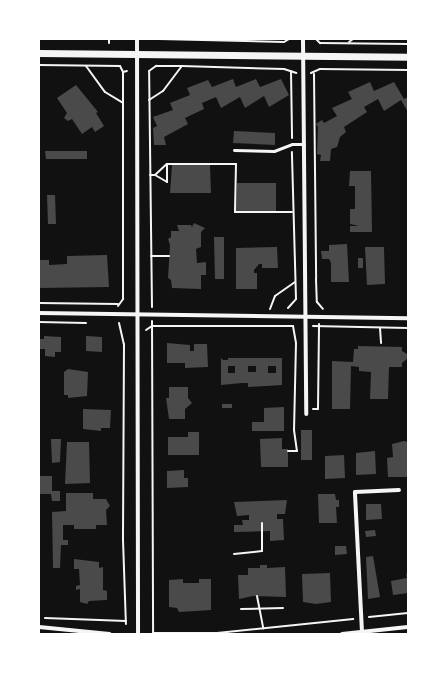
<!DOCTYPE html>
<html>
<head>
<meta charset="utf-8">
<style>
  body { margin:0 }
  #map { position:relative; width:447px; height:673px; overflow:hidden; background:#111; font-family:"Noto Serif",serif }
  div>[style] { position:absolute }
  .building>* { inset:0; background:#4a4a4a }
  .path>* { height:2px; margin:-1px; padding:0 1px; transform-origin:1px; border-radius:1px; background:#f5f5f5 }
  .service>* { height:3px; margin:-1.5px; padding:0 1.5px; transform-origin:1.5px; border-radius:1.5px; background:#f5f5f5 }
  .minor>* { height:4px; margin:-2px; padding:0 2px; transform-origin:2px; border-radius:2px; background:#f5f5f5 }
  .tertiary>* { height:7px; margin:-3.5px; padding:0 3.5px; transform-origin:3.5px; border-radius:3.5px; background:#f5f5f5 }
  span { translate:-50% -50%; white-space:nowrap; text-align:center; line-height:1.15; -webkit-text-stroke:3px #fff; paint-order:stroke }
  .frame { position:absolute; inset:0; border:40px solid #fff; pointer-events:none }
</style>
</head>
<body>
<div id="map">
  <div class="building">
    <div style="clip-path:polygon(233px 79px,236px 87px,256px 79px,260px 87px,281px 79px,289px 95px,269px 107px,264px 96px,245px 108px,240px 97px,221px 108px,216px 97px,202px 103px,204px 109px,185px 118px,188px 124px,164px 137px,166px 145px,154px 145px,153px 128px,157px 126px,153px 117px,173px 110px,170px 103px,190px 95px,187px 88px,208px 80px,212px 87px)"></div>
    <div style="clip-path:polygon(370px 82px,374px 91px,394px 82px,404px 99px,408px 97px,408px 112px,401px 100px,384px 111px,378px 99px,364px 107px,367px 112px,344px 127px,346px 132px,340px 137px,337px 147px,331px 149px,330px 161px,320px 161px,321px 155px,317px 154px,318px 127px,316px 124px,322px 120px,324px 123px,337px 116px,332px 108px,352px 99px,348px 92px)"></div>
    <div style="clip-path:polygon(76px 85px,98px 112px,96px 113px,104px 126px,95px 132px,92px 127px,82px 134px,72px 119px,68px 121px,64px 118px,67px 113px,57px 98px)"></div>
    <div style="clip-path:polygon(234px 131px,275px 133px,275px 145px,233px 143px)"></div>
    <div style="clip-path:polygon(45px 151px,87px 151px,87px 159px,46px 159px)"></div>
    <div style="clip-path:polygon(172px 165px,210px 165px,211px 193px,170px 193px)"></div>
    <div style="clip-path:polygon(350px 171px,371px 171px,372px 232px,350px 232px,350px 226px,359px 226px,350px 224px,350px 209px,355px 209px,355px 186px,349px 186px)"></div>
    <div style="clip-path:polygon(237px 183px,276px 183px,276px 211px,236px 211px)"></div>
    <div style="clip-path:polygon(47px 195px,55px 195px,56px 224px,48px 224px)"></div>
    <div style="clip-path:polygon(194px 223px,205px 228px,201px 232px,201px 247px,196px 249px,197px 263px,206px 262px,206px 275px,201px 275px,201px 289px,172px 288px,171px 280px,168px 278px,170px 245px,168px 239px,171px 237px,171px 231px,179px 231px,177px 225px,191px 225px,192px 227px)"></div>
    <div style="clip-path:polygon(214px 237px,224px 237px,224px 279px,215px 279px)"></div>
    <div style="clip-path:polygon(347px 244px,349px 282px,331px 282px,331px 263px,329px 259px,322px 259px,321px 251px,329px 251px,329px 245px)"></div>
    <div style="clip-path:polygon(277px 247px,278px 268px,262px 268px,262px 264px,259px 264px,254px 270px,254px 273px,257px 273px,257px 289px,236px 289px,236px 248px)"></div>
    <div style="clip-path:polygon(365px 247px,384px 247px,385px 284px,367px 285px)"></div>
    <div style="clip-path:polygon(107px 255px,109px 287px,39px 288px,39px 260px,49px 260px,49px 265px,67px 264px,67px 256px)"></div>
    <div style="clip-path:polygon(358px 258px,363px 258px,363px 268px,358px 268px)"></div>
    <div style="clip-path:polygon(44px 336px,61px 337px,61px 352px,55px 352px,55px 357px,45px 356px,45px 349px,39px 349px,39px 339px,44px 339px)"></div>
    <div style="clip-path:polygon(86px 336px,102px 337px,102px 352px,86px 351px)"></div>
    <div style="clip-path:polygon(167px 343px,190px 345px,190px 351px,194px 351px,194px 344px,207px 344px,208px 367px,185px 368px,185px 363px,167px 363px)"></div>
    <div style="clip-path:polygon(358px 346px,402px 347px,402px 351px,407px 354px,408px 358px,402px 363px,402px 367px,389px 367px,388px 399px,370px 399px,371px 372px,359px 371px,359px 367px,351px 366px,350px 409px,332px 409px,332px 361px,353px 362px,354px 349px,358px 349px)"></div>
    <div style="clip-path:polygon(evenodd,221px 358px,223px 360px,228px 360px,228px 358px,282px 358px,282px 385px,248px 387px,248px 383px,242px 383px,221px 385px,221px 358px,228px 366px,235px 366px,235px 373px,228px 373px,228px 366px,221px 358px,248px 366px,256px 366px,256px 372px,248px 372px,248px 366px,221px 358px,268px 366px,276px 366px,276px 373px,268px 373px,268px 366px)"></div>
    <div style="clip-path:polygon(68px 369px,88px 372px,87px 396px,68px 398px,68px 395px,64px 395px,64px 372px)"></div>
    <div style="clip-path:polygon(169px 387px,188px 387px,188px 398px,192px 403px,185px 409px,185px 419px,169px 419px,166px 398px,169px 398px)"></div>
    <div style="clip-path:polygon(222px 404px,232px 404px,232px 408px,222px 408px)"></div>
    <div style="clip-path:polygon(284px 407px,284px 431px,252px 431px,252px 422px,264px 422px,264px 408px)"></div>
    <div style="clip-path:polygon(83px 409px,111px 410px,110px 428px,101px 428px,101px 431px,83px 429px)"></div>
    <div style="clip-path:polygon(301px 430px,312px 430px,312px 460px,301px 460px)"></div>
    <div style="clip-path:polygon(188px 432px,199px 432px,199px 455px,168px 455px,168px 437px,188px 437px)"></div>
    <div style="clip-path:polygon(282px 438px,282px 449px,288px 449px,288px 467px,261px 467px,260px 439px)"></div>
    <div style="clip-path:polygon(51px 439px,61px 439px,60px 462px,52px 463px)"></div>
    <div style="clip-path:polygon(404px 441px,408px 442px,408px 477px,388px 477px,387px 458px,393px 457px,392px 444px)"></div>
    <div style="clip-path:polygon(67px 442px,89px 442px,90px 483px,65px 484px)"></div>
    <div style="clip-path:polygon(375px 451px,376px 474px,356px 475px,356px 453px)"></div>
    <div style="clip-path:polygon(344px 455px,345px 478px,325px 479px,325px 456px)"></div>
    <div style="clip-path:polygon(184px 470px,184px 478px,188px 478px,188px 487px,167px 488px,167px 471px)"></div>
    <div style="clip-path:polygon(39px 476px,52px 476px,52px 491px,60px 491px,60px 501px,52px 501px,51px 494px,39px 494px)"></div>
    <div style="clip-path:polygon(66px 493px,93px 493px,93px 499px,106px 499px,110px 506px,106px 510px,107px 525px,96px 525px,96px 529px,74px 529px,74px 525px,63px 525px,63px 540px,68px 540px,68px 545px,61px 545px,60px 568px,53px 568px,52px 512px,66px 511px)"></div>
    <div style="clip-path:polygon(318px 494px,335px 494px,336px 500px,339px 500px,339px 507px,336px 507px,337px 523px,319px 523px)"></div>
    <div style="clip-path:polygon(287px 500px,285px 514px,277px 514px,277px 519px,283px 519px,284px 540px,270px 541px,270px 531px,234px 532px,234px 525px,243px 525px,242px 520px,249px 520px,249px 515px,237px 516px,234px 502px)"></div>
    <div style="clip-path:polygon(366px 504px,381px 504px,382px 519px,366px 520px)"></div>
    <div style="clip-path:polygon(375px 530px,376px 536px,366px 537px,365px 531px)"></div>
    <div style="clip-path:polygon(335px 546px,346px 546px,347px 554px,335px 555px)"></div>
    <div style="clip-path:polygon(373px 556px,380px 597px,368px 599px,366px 557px)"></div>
    <div style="clip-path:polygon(74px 559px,99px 562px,99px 568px,103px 567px,103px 590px,107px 591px,107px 600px,89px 601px,87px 604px,80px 602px,80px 589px,76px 590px,76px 586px,80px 585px,79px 569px,74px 569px)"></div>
    <div style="clip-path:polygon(260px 565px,267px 565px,267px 568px,285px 567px,286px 597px,253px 596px,239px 599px,238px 575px,248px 575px,248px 568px,260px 568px)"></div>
    <div style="clip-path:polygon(330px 573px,331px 602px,316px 604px,303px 602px,302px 574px)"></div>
    <div style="clip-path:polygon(406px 574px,408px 574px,408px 593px,393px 595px,391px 581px,407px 578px)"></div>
    <div style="clip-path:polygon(183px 579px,183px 583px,199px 583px,199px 579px,211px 579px,211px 610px,179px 612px,177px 608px,169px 607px,169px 580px)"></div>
  </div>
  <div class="path">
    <div style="left:77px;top:39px;width:14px"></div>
    <div style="left:159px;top:39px;width:125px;rotate:1.4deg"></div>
    <div style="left:284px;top:42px;width:6px;rotate:-31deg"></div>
    <div style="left:316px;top:39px;width:6px;rotate:45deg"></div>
    <div style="left:320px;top:43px;width:88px;rotate:0.7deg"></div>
    <div style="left:349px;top:42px;width:5px;rotate:-37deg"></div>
    <div style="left:109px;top:43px;width:4px;rotate:-90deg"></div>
    <div style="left:39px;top:65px;width:81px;rotate:0.7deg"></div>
    <div style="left:120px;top:66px;width:7px;rotate:63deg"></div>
    <div style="left:123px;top:72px;width:4px;rotate:-14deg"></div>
    <div style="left:86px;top:66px;width:32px;rotate:54deg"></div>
    <div style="left:105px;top:92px;width:21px;rotate:31deg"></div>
    <div style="left:291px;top:71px;width:67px;rotate:89.1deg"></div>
    <div style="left:311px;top:73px;width:10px;rotate:-24deg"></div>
    <div style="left:320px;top:69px;width:88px;rotate:0.7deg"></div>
    <div style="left:314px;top:74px;width:205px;rotate:89.4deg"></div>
    <div style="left:316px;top:279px;width:23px;rotate:88deg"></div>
    <div style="left:317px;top:302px;width:9px;rotate:49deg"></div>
    <div style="left:149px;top:100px;width:17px;rotate:-33deg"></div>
    <div style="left:163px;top:91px;width:31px;rotate:-53deg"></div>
    <div style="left:150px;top:175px;width:5px"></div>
    <div style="left:155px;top:175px;width:14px;rotate:30deg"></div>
    <div style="left:167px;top:182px;width:18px;rotate:-90deg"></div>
    <div style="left:167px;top:164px;width:69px"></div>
    <div style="left:236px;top:164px;width:48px;rotate:91.2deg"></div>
    <div style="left:235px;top:212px;width:57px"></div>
    <div style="left:155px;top:175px;width:16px;rotate:-43deg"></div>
    <div style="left:151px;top:256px;width:18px"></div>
    <div style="left:39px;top:303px;width:79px;rotate:0.7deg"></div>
    <div style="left:118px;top:306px;width:9px;rotate:-54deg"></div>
    <div style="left:123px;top:299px;width:227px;rotate:-90deg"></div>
    <div style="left:152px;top:307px;width:236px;rotate:-90.7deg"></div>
    <div style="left:149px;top:71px;width:9px;rotate:-36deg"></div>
    <div style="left:156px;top:66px;width:26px"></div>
    <div style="left:182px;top:66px;width:102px;rotate:1.7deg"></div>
    <div style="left:284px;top:69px;width:13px;rotate:18deg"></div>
    <div style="left:288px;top:308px;width:12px;rotate:-48deg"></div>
    <div style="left:296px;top:299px;width:147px;rotate:-91.6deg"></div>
    <div style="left:270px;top:309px;width:14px;rotate:-69deg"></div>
    <div style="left:275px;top:296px;width:24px;rotate:-35deg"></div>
    <div style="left:152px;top:321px;width:313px;rotate:89.8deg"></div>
    <div style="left:39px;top:322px;width:47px;rotate:1.2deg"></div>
    <div style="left:119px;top:323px;width:22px;rotate:77deg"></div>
    <div style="left:124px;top:344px;width:196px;rotate:90.3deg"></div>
    <div style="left:123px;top:540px;width:84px;rotate:88deg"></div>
    <div style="left:313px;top:326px;width:95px;rotate:1.2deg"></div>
    <div style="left:380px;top:328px;width:15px;rotate:86deg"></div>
    <div style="left:146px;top:330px;width:7px;rotate:-34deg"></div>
    <div style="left:152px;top:326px;width:141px"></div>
    <div style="left:293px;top:326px;width:17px;rotate:80deg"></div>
    <div style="left:296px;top:343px;width:87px;rotate:91.3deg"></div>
    <div style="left:294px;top:430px;width:21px;rotate:82deg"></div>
    <div style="left:297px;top:451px;width:9px;rotate:180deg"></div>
    <div style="left:313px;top:409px;width:5px"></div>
    <div style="left:318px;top:409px;width:85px;rotate:-89.3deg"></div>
    <div style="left:234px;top:554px;width:28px;rotate:-6deg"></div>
    <div style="left:262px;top:551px;width:28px;rotate:-90deg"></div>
    <div style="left:257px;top:596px;width:33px;rotate:79deg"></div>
    <div style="left:241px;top:609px;width:42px;rotate:-1.4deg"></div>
    <div style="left:369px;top:617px;width:39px;rotate:-6deg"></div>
    <div style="left:45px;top:618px;width:81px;rotate:2.1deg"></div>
    <div style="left:153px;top:633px;width:64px"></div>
    <div style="left:217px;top:633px;width:137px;rotate:-5.9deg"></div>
  </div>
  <div class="service">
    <div style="left:234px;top:150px;width:40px;rotate:1.4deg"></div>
    <div style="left:274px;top:151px;width:19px;rotate:-21deg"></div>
    <div style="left:292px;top:144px;width:12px"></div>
  </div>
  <div class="minor">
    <div style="left:137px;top:39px;width:595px;rotate:89.9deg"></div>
    <div style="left:303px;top:39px;width:375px;rotate:89.5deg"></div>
    <div style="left:39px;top:313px;width:369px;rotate:0.8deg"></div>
    <div style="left:39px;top:627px;width:71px;rotate:5.6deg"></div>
    <div style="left:362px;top:632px;width:140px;rotate:-92.9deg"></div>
    <div style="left:355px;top:492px;width:44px;rotate:-2.6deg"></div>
    <div style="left:342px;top:634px;width:66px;rotate:-6.1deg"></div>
  </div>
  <div class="tertiary">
    <div style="left:39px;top:53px;width:369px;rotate:0.6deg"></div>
  </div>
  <div class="frame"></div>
</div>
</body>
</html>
